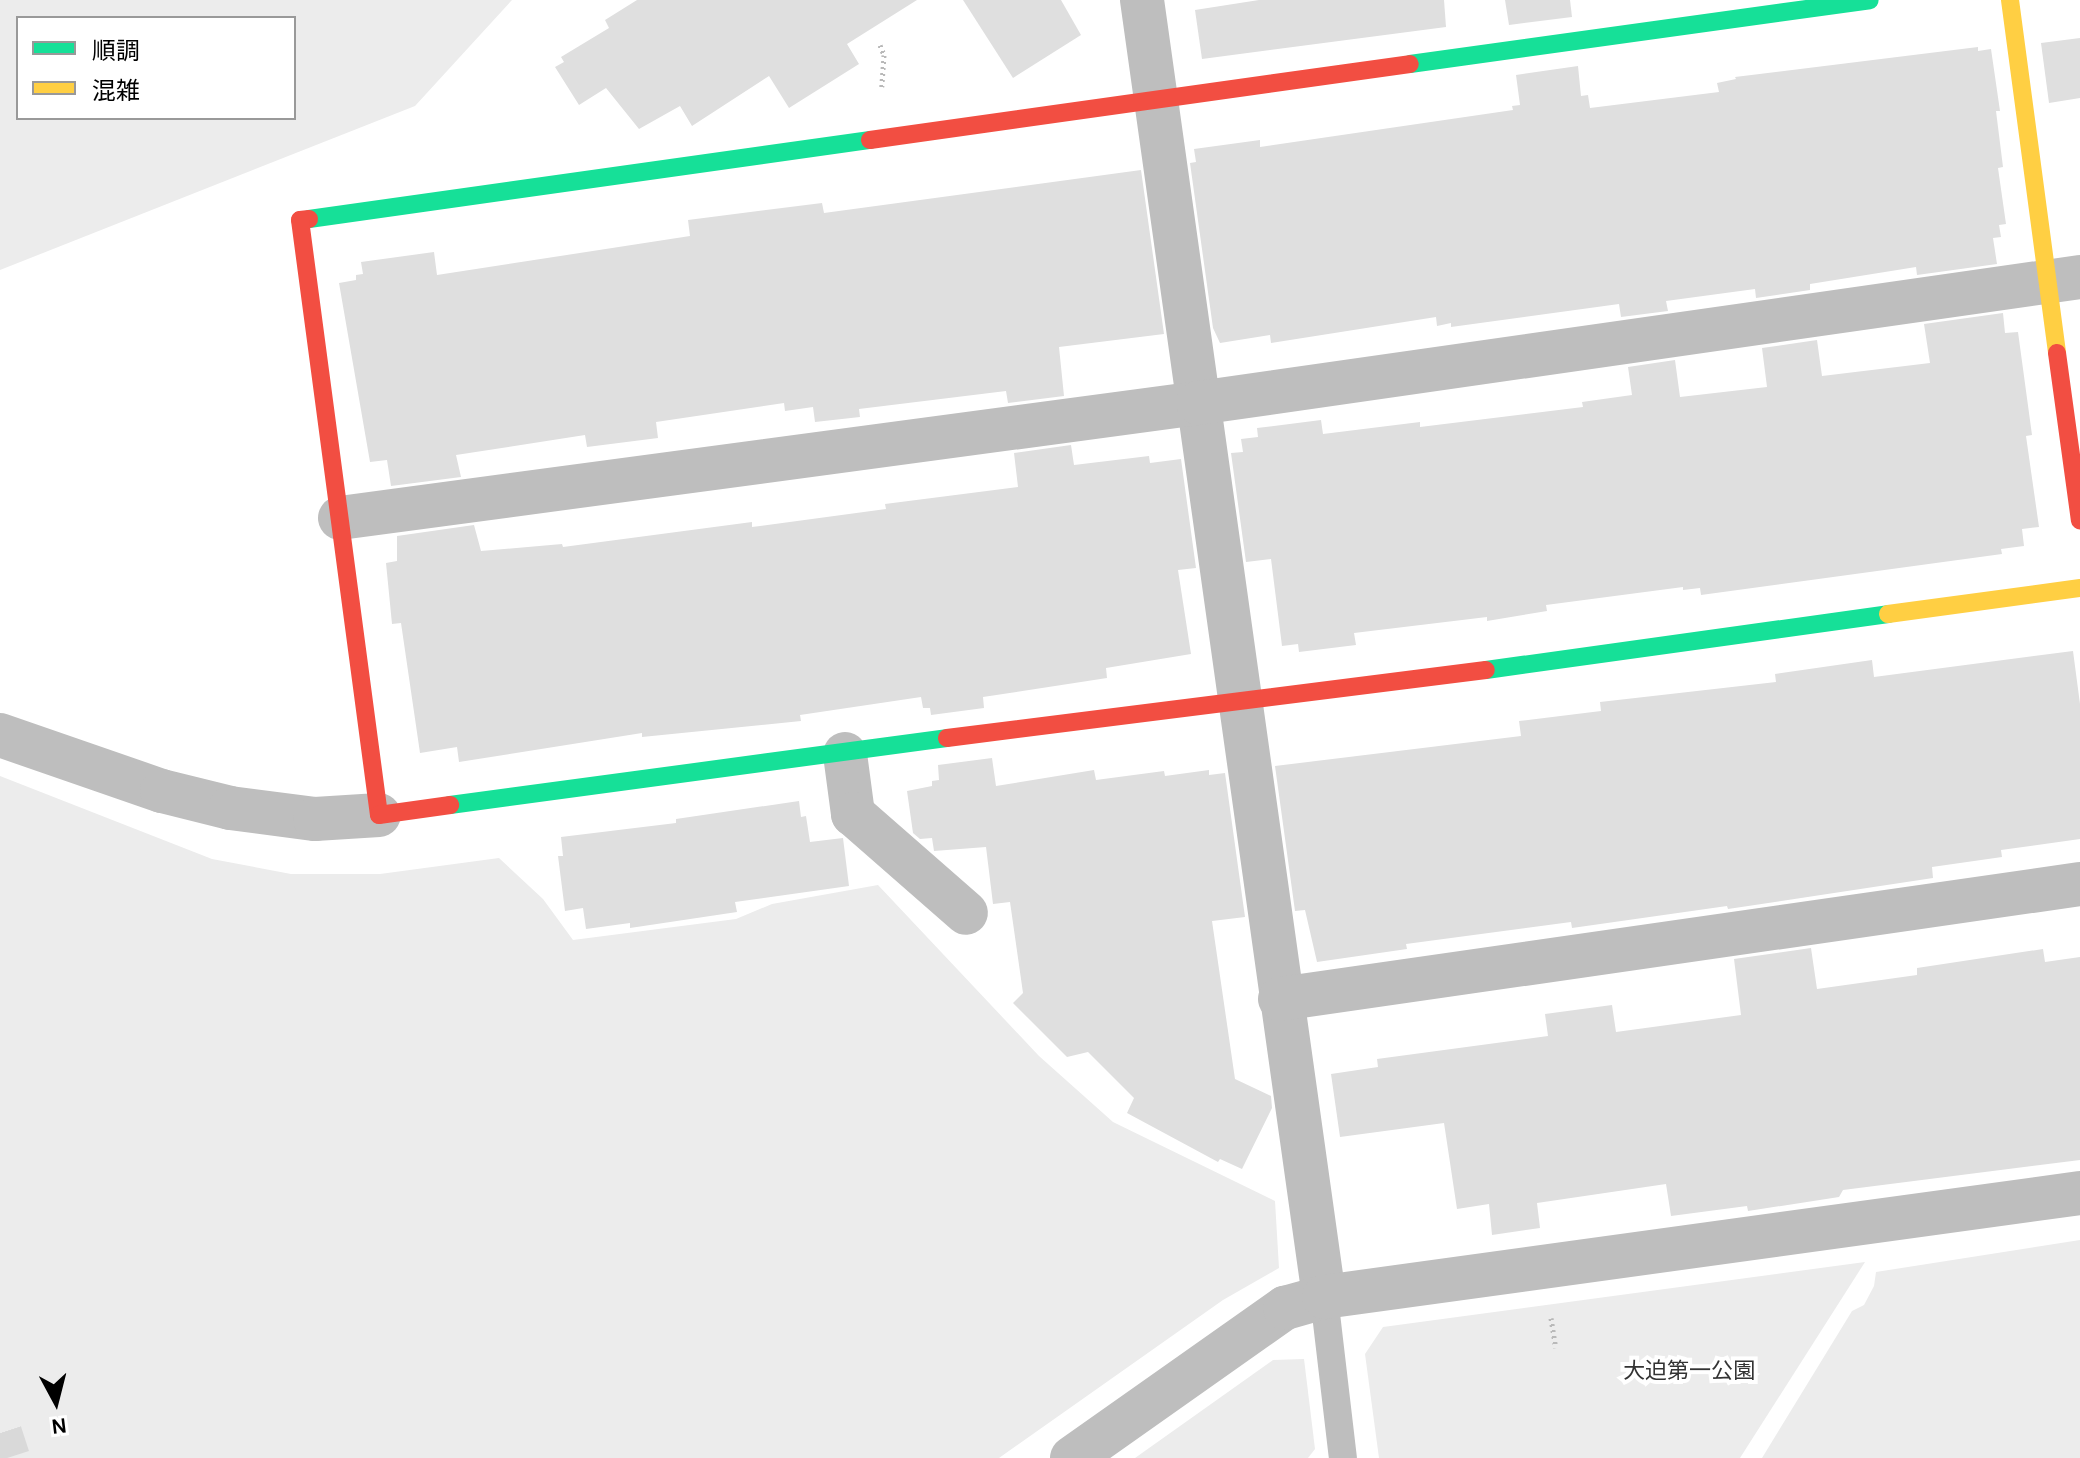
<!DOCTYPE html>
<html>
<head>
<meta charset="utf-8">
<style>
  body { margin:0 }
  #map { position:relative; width:2080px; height:1458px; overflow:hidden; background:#fff; font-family:Karla,"Noto Sans JP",sans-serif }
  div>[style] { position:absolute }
  .green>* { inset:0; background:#ececec }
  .building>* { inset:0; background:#dfdfdf }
  .highway-tunnel>* { height:44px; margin-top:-22px; transform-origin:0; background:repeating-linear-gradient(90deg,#d9d9d9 0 44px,transparent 0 66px) }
  .path>* { height:5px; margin-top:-2.5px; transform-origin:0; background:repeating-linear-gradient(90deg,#b9b9b9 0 2px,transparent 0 6px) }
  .lane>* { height:28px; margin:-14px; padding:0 14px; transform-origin:14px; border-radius:14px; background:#bebebe }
  .street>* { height:44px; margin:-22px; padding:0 22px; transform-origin:22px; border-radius:22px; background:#bebebe }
  .fast>* { height:18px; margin:-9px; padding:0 9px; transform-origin:9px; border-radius:9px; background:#16e098 }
  .slow>* { height:18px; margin:-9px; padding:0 9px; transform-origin:9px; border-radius:9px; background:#ffcf43 }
  .jam>* { height:18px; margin:-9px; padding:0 9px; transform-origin:9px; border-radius:9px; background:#f24e42 }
  span { translate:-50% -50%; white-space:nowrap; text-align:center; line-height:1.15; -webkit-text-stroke:8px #fff; paint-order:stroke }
  .park-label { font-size:22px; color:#333 }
  .legend { position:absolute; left:16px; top:16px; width:280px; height:104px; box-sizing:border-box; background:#fff; border:2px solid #999; margin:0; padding:10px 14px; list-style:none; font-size:24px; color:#000 }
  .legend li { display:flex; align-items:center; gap:16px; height:40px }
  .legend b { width:40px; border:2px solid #999 }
  .north { position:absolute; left:16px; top:1362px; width:80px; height:80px; -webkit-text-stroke:6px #fff; paint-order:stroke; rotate:173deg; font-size:22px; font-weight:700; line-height:32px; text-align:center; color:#000 }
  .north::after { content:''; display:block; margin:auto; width:28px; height:36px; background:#000; clip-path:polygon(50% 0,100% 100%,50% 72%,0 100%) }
</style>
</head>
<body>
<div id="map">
  <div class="green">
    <div style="clip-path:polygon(evenodd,0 0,512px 0,415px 106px,0 270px,0 0,18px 18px,294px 18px,294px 118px,18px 118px,18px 18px)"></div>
    <div style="clip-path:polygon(0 776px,212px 859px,291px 874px,380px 874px,499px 858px,543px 899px,573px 940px,736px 919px,772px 904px,878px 885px,1039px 1056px,1113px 1122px,1275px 1201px,1279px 1268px,1223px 1300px,999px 1458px,0 1458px)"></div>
    <div style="clip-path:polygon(2080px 1240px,2080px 1458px,1762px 1458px,1852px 1311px,1864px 1305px,1874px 1286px,1876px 1272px)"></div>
    <div style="clip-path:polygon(1865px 1262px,1740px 1458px,1379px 1458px,1365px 1354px,1383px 1327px)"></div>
    <div style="clip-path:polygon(1304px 1359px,1315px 1449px,1308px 1458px,1135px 1458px,1273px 1360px)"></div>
  </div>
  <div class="building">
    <div style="clip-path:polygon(637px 0,917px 0,847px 44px,859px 64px,789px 108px,769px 76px,692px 126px,680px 106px,639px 129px,606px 88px,579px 105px,555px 67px,564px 62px,561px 57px,609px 28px,605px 20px)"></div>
    <div style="clip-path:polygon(963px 0,1061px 0,1081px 35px,1013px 78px)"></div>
    <div style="clip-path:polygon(1259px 0,1444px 0,1446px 27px,1202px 59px,1195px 10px)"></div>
    <div style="clip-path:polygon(1505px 0,1570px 0,1572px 17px,1509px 25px)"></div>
    <div style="clip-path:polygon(2080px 38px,2080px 98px,2049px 103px,2041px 43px)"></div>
    <div style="clip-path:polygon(1978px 47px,1978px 51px,1991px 49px,2000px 111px,1996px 111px,2003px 167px,1998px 168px,2006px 224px,1999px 225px,2001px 237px,1993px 238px,1997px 264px,1917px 275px,1916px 267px,1810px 284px,1810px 290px,1756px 298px,1755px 289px,1666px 301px,1668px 311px,1621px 317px,1619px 304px,1451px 327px,1451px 323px,1437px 326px,1436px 317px,1271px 343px,1270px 335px,1220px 343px,1213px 328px,1190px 163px,1196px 162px,1194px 149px,1260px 140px,1260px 147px,1513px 110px,1512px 106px,1520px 105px,1516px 75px,1578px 66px,1581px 96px,1588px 95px,1590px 108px,1719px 92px,1717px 83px,1736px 79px,1735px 77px)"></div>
    <div style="clip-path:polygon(1141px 170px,1164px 334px,1059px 347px,1064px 396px,1008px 403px,1006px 391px,859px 409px,860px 417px,815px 422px,813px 407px,785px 411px,784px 403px,656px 422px,658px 438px,587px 447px,585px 435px,456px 455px,461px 477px,391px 486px,387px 460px,370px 462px,339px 283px,356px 280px,356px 275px,363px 274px,361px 262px,434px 252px,437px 275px,690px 236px,688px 220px,822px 203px,824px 213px)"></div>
    <div style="clip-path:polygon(2003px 313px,2005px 333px,2018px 332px,2032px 435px,2026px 436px,2039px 527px,2022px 529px,2024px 546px,2001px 549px,2002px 554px,1701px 595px,1700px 588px,1683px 590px,1683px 587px,1546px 605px,1547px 611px,1487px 621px,1487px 617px,1354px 633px,1356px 645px,1299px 652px,1298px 644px,1282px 646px,1271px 559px,1246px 562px,1231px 453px,1243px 452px,1241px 439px,1258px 437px,1257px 428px,1321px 420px,1323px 434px,1420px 422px,1420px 427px,1583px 407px,1582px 402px,1632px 395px,1628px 367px,1675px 360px,1680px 397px,1767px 387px,1762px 348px,1817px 340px,1822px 376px,1930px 363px,1924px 324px)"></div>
    <div style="clip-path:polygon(1071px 445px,1074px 465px,1149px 456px,1150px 463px,1181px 459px,1196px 568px,1178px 570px,1191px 654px,1106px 668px,1107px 678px,983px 697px,984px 708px,931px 715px,930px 708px,923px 708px,921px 697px,800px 715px,801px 721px,642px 737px,642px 733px,459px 762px,457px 747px,420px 753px,401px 623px,392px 624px,386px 563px,397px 561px,397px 536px,474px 525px,481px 551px,562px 544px,563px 547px,752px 522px,752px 527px,886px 509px,885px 504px,1018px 487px,1014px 453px)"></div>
    <div style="clip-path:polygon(2073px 651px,2080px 704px,2080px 839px,2001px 850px,2002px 857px,1932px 867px,1933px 878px,1728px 909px,1727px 906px,1572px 928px,1571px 922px,1406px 944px,1407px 949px,1317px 962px,1305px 910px,1295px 911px,1275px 766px,1521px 736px,1519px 721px,1601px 711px,1600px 702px,1776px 682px,1775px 674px,1872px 660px,1874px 677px)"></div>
    <div style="clip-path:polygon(992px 758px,996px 786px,1094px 770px,1096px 780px,1164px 771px,1165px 776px,1209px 770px,1209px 775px,1225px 773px,1245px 917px,1212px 921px,1235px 1079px,1271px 1096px,1272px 1108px,1242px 1169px,1220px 1159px,1218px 1162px,1127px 1113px,1134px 1098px,1088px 1052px,1067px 1057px,1013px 1003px,1023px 993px,1010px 902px,993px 904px,986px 847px,934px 851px,932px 838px,920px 839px,913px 833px,907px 791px,932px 786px,932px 781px,939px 780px,938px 765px)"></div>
    <div style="clip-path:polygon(799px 801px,801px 817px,806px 816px,810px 842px,843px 838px,849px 886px,735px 902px,737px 912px,630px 928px,630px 923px,586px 929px,583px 908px,565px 911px,558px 856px,563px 856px,561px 837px,676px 823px,676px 819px)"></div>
    <div style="clip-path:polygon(1811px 948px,1817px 989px,1917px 975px,1917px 968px,2043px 949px,2045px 962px,2080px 957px,2080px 1160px,1843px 1190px,1839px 1197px,1748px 1211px,1747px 1206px,1671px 1216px,1666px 1184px,1537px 1203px,1540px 1228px,1492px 1235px,1489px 1204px,1457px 1209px,1444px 1123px,1340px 1137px,1331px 1074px,1378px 1067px,1377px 1059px,1548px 1036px,1545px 1014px,1612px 1005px,1616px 1032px,1741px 1015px,1734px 959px)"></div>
  </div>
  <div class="highway-tunnel">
    <div style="left:0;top:1433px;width:26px;rotate:72deg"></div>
  </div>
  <div class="path">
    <div style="left:880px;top:45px;width:11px;rotate:68deg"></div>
    <div style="left:884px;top:55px;width:32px;rotate:94deg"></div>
    <div style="left:1551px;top:1318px;width:30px;rotate:81deg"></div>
  </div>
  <div class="lane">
    <div style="left:1324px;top:1297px;width:162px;rotate:83.3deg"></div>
  </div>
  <div class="street">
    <div style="left:1142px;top:0;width:1310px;rotate:82.01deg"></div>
    <div style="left:340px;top:518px;width:866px;rotate:-7.63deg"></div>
    <div style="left:1198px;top:403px;width:891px;rotate:-8.13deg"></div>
    <div style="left:0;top:735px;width:171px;rotate:19.1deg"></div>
    <div style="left:162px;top:791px;width:70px;rotate:14deg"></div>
    <div style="left:230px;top:808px;width:86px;rotate:7.4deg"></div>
    <div style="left:315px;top:819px;width:64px;rotate:-3.6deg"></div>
    <div style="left:845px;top:754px;width:61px;rotate:82.4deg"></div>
    <div style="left:853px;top:814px;width:150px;rotate:41.2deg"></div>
    <div style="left:1280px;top:999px;width:808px;rotate:-8.18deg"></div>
    <div style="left:1072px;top:1458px;width:261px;rotate:-35.2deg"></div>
    <div style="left:1285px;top:1308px;width:41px;rotate:-15.8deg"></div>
    <div style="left:1324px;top:1297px;width:763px;rotate:-7.83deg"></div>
  </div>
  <div class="fast">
    <div style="left:1410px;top:64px;width:464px;rotate:-7.9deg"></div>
    <div style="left:309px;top:219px;width:567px;rotate:-8.02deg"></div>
    <div style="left:1486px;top:670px;width:406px;rotate:-7.9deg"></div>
    <div style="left:450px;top:805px;width:501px;rotate:-7.68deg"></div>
  </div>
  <div class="slow">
    <div style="left:2010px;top:0;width:356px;rotate:82.4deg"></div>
    <div style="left:1888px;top:614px;width:194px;rotate:-7.7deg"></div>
  </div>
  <div class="jam">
    <div style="left:870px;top:140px;width:545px;rotate:-8.01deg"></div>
    <div style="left:309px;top:219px;width:9px;rotate:174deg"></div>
    <div style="left:300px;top:220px;width:600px;rotate:82.44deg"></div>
    <div style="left:379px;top:815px;width:72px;rotate:-8deg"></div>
    <div style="left:2057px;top:353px;width:169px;rotate:82.2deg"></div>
    <div style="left:947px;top:738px;width:543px;rotate:-7.19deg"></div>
  </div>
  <div class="park-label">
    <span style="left:1689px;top:1372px">大迫第一公園</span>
  </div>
  <ul class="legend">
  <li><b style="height:10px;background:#16e098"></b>順調</li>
  <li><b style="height:10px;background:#ffcf43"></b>混雑</li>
  </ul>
  <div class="north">N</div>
</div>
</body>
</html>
